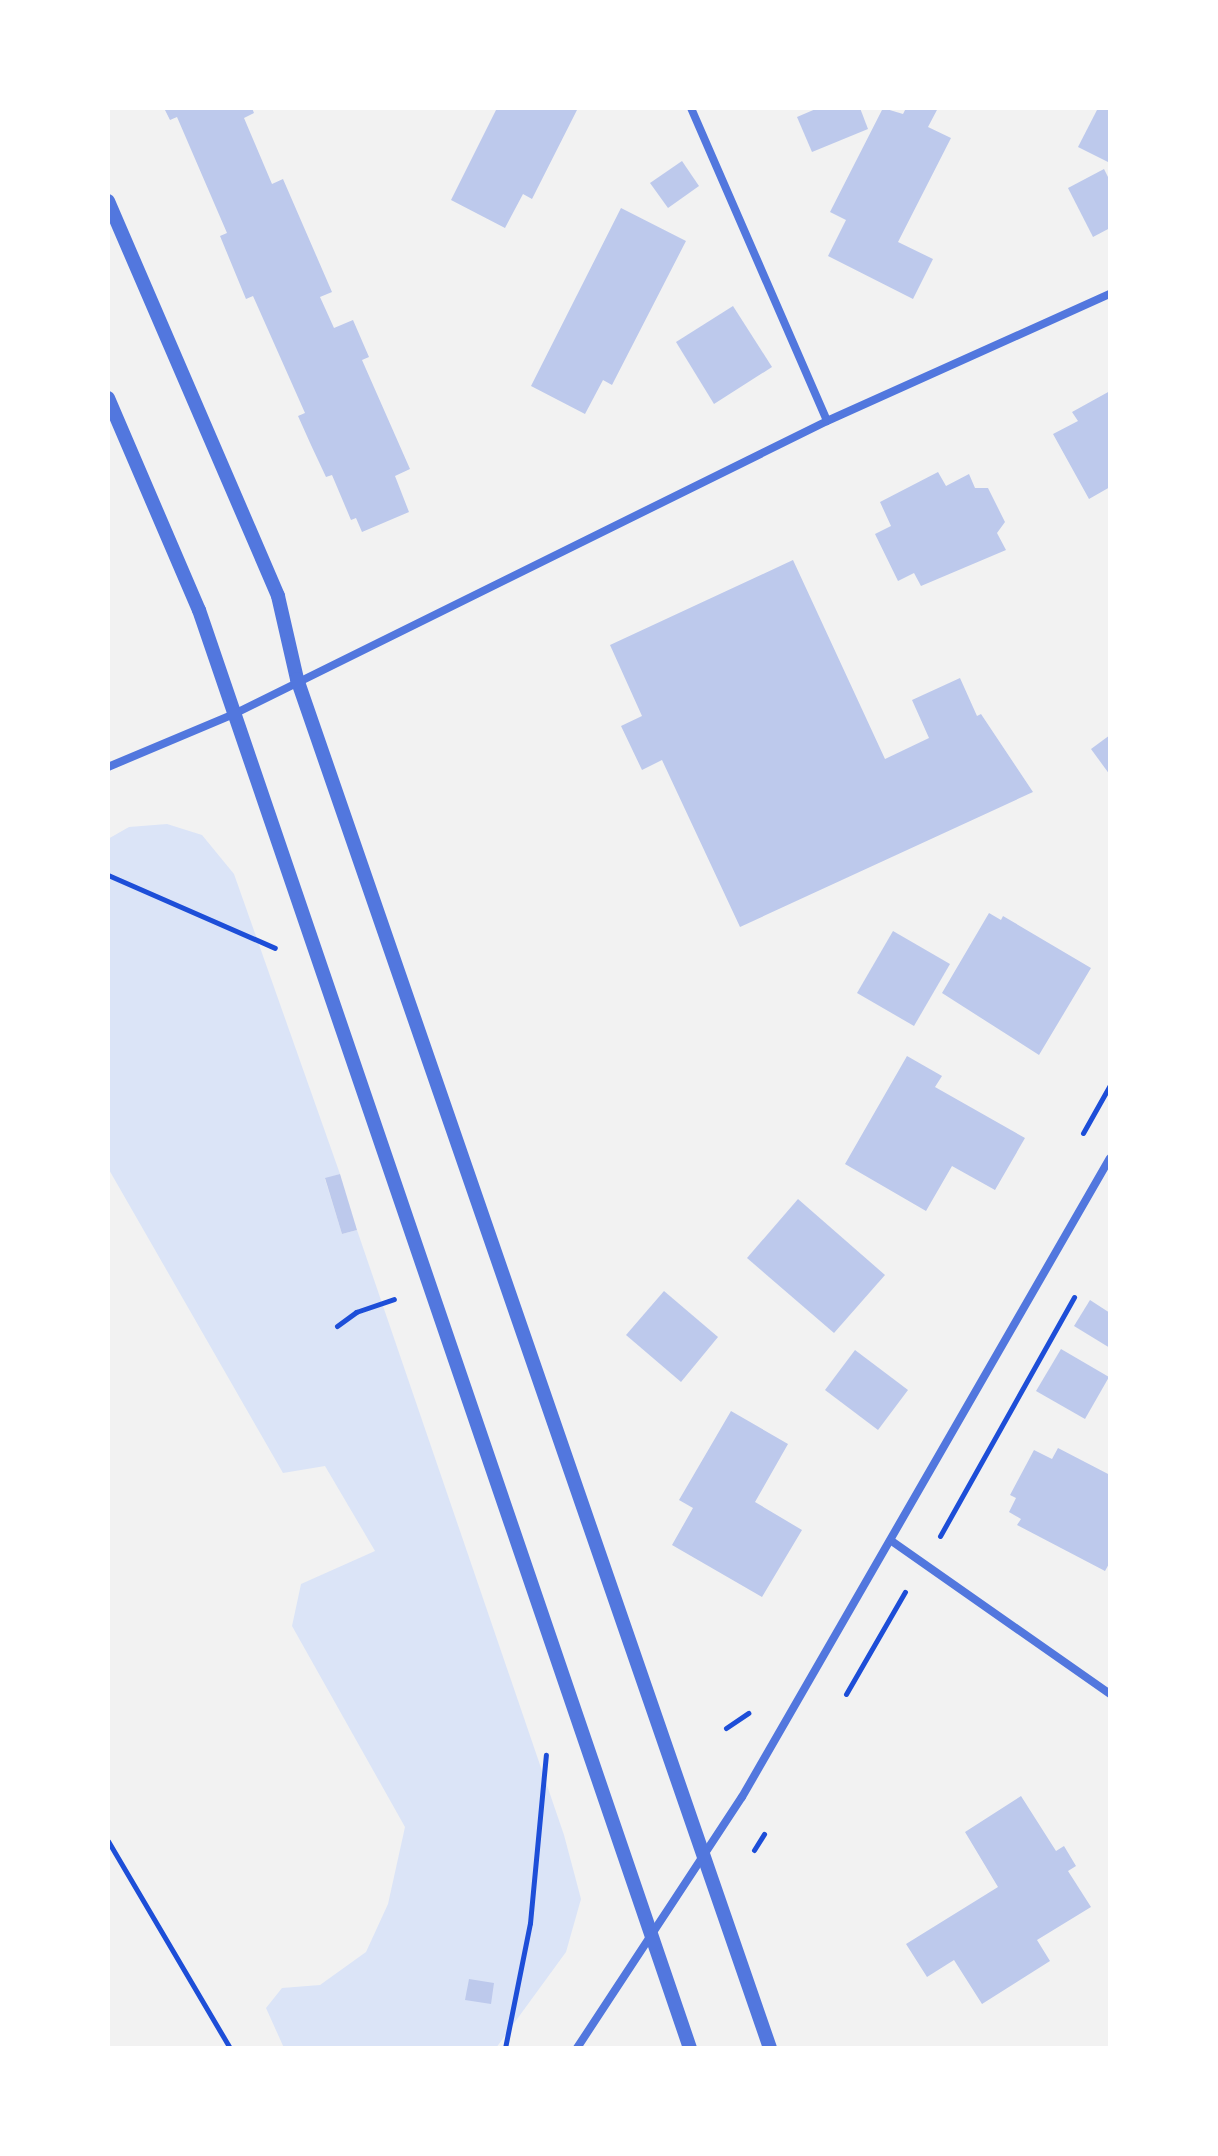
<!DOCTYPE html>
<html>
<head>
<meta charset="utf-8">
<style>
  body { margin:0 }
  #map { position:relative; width:1218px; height:2156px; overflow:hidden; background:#f2f2f2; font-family:"Noto Sans",sans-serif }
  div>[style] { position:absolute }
  .green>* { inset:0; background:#dbe4f7 }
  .building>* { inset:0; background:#bdc9ec }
  .path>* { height:5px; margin:-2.5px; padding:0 2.5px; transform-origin:2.5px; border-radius:2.5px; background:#1d4ed8 }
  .minor>* { height:8px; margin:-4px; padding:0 4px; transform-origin:4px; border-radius:4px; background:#5277de }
  .tertiary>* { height:14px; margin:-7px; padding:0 7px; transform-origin:7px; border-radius:7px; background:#5277de }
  span { translate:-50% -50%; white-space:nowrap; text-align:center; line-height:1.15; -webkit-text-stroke:6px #fff; paint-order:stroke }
  .frame { position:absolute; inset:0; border:110px solid #fff; pointer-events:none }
</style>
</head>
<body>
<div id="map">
  <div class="green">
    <div style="clip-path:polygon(167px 824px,202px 835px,234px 874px,340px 1174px,325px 1179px,342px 1234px,357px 1230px,564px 1835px,581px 1899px,566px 1952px,496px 2048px,284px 2048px,266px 2008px,282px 1988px,320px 1985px,366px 1952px,388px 1904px,405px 1827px,292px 1626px,301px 1584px,375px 1551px,325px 1466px,283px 1473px,108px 1168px,108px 839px,129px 827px)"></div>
  </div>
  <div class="building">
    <div style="clip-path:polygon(164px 108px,252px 108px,254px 113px,244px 118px,272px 184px,283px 179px,332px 292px,320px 297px,334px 328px,353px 320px,369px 357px,362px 360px,410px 469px,395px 476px,409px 512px,362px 532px,356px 518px,351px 520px,332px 475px,326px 477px,311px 445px,298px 416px,305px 413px,253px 296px,246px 299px,220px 236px,227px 233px,177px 117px,170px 120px)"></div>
    <div style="clip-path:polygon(497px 108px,578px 108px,532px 199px,523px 194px,505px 228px,451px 200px)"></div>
    <div style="clip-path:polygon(818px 108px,860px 108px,868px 129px,812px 152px,797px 117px)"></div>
    <div style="clip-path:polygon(883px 108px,903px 114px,906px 108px,938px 108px,928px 127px,951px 138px,898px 242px,933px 259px,913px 299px,828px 256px,846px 220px,830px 212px)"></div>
    <div style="clip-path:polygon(1098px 108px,1110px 108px,1110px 163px,1078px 147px)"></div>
    <div style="clip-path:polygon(682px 161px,699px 186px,668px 208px,650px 183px)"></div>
    <div style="clip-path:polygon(1104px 169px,1110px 181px,1110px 228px,1093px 237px,1068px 188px)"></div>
    <div style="clip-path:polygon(621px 208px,686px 241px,612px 385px,603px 380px,585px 414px,531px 386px)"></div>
    <div style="clip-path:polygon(733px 306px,772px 367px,714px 404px,676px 342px)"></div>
    <div style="clip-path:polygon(1110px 391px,1110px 487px,1089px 499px,1053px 434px,1078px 421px,1072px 412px)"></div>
    <div style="clip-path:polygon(938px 472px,946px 486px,969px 474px,975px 488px,988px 488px,1005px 522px,997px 533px,1006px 550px,921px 586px,914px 573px,898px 581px,875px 534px,891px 526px,880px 502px)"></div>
    <div style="clip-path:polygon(793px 560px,885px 759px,929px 738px,912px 700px,960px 678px,977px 716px,981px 714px,1033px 792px,740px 927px,662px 760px,642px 770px,621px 726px,642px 716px,610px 645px)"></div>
    <div style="clip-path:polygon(1110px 735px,1110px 775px,1091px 749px)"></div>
    <div style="clip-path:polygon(989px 913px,1001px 920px,1003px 916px,1091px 968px,1039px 1055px,942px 993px)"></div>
    <div style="clip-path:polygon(893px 931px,950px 964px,914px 1026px,857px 993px)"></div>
    <div style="clip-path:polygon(907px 1056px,942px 1076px,935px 1087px,1025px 1138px,995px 1190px,952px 1166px,926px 1211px,845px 1164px)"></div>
    <div style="clip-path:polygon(340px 1174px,357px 1230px,342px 1234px,325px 1178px)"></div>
    <div style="clip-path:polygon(798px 1199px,885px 1275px,834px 1333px,747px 1258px)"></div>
    <div style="clip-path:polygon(664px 1291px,718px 1337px,681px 1382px,626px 1335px)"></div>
    <div style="clip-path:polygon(1090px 1300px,1110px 1313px,1110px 1348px,1074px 1326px)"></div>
    <div style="clip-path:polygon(1061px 1349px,1109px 1377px,1085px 1419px,1036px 1391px)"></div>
    <div style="clip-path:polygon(855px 1350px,908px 1390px,878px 1430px,825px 1390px)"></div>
    <div style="clip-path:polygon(731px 1411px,788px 1444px,755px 1502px,802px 1530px,762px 1597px,672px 1545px,693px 1508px,679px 1500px)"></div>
    <div style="clip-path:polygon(1058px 1448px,1110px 1475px,1110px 1562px,1105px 1571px,1017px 1525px,1021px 1519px,1009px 1512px,1016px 1498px,1010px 1495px,1034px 1450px,1052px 1459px)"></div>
    <div style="clip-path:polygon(1021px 1796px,1056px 1851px,1064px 1846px,1076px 1866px,1068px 1871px,1091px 1907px,1037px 1940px,1050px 1961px,982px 2004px,954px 1960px,927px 1977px,906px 1944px,998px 1887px,965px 1832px)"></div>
    <div style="clip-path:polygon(469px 1979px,494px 1983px,491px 2004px,465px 2000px)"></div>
  </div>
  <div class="path">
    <div style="left:108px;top:875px;width:182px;rotate:23.6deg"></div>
    <div style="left:1083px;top:1133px;width:55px;rotate:-60.6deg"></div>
    <div style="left:337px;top:1326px;width:24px;rotate:-36deg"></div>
    <div style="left:356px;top:1312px;width:40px;rotate:-18.9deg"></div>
    <div style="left:940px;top:1536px;width:274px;rotate:-60.7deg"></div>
    <div style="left:846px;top:1694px;width:118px;rotate:-60deg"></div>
    <div style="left:726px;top:1728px;width:27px;rotate:-34deg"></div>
    <div style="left:108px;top:1841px;width:240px;rotate:59.5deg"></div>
    <div style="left:754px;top:1850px;width:19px;rotate:-58deg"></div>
    <div style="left:505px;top:2048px;width:127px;rotate:-78.7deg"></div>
    <div style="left:530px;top:1923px;width:169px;rotate:-84.6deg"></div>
  </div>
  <div class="minor">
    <div style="left:691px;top:108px;width:341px;rotate:66.5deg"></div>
    <div style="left:108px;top:767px;width:137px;rotate:-22.8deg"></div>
    <div style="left:234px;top:714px;width:661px;rotate:-26.29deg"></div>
    <div style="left:827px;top:421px;width:310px;rotate:-24.2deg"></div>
    <div style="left:893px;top:1542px;width:265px;rotate:35deg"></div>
    <div style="left:577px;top:2048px;width:300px;rotate:-56.7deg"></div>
    <div style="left:742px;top:1797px;width:737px;rotate:-60.06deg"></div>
  </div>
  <div class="tertiary">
    <div style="left:108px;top:201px;width:430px;rotate:66.7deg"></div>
    <div style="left:278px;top:596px;width:85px;rotate:77.1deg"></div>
    <div style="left:297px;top:679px;width:1448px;rotate:70.94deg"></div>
    <div style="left:108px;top:398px;width:231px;rotate:66.8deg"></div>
    <div style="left:199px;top:610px;width:1520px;rotate:71.15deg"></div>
  </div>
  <div class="frame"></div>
</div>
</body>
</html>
